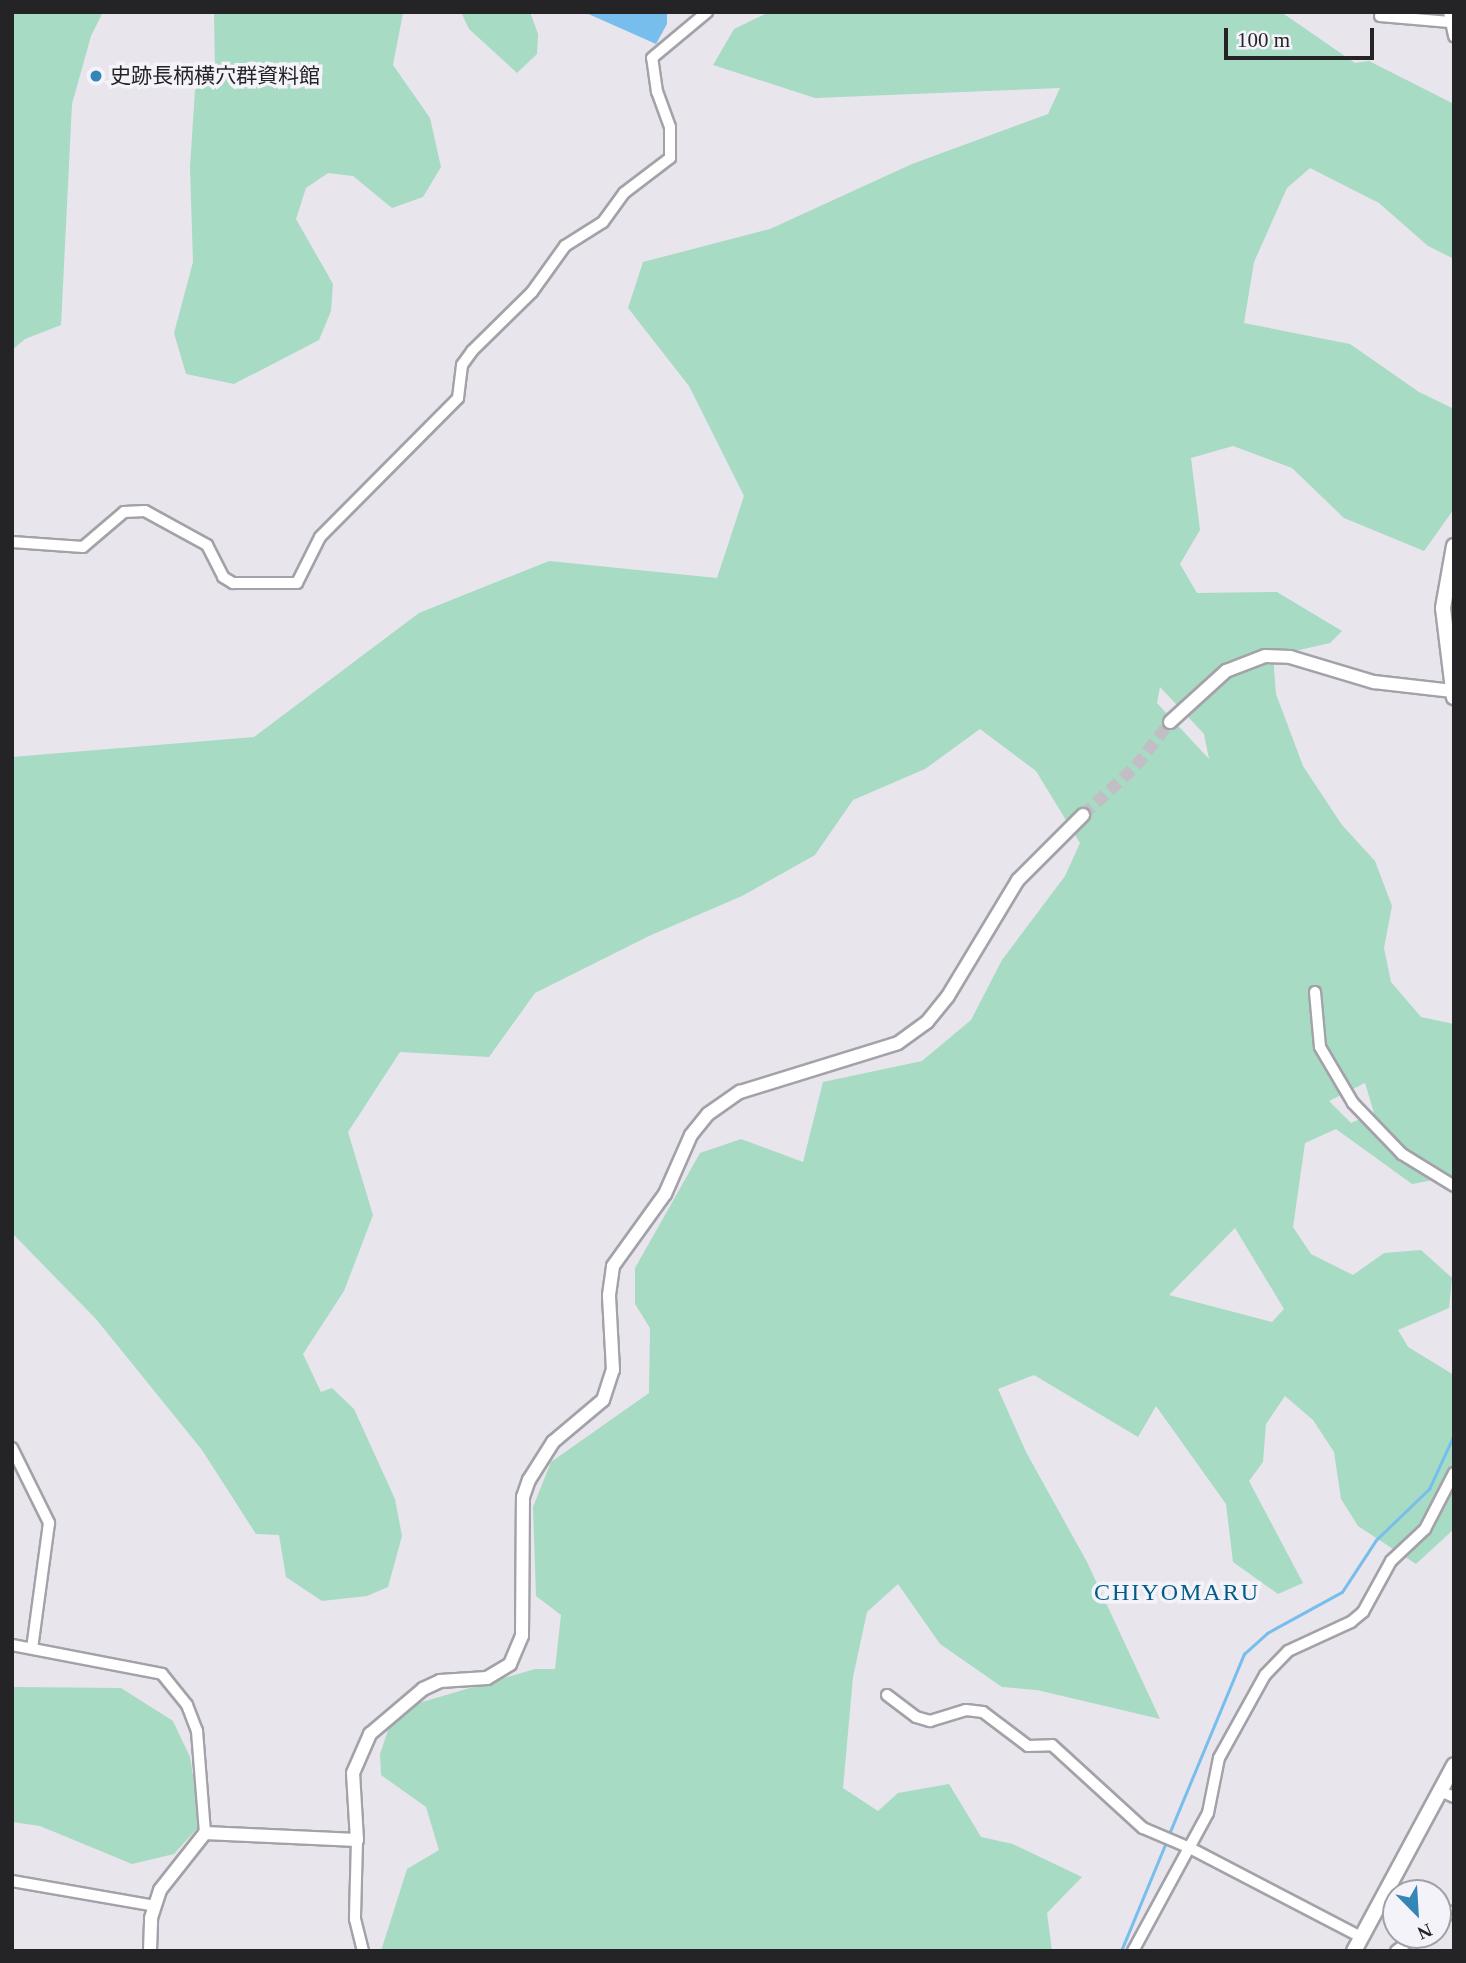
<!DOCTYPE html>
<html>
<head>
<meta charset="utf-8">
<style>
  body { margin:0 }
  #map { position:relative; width:1466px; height:1963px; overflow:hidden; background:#e8e5ed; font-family:"Times New Roman","Noto Sans JP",serif }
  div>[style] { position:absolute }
  .green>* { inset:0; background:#a7dbc3 }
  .water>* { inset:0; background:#78beed }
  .stream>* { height:2.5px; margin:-1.25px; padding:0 1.25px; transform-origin:1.25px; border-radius:1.25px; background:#78beed }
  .tertiary-tunnel>* { height:12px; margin-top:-6px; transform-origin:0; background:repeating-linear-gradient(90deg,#c1bec5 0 12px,transparent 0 18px) }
  .roads { filter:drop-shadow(2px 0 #a4a2a9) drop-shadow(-2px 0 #a4a2a9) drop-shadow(0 2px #a4a2a9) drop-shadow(0 -2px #a4a2a9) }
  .minor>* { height:10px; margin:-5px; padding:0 5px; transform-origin:5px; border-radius:5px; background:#fff }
  .tertiary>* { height:12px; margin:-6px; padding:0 6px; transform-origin:6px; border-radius:6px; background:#fff }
  .secondary>* { height:14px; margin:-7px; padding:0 7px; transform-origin:7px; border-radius:7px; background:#fff }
  .dots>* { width:19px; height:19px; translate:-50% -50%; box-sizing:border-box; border:4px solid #f5f3fa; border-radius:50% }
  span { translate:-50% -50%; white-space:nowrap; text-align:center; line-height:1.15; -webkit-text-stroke:7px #f5f3fa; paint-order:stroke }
  .poi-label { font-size:21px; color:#242426 }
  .left { translate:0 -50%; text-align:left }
  .quarter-label { font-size:24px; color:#015d87; letter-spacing:2px }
  .frame { position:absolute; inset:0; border:14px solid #242426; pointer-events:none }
  .north { position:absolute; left:1382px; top:1879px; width:70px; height:70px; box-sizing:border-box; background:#f5f3fa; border:2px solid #a1a0a5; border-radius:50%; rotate:156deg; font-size:19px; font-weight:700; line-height:28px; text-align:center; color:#242426 }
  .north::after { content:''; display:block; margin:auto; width:24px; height:32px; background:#3386b6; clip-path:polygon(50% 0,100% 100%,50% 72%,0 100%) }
  .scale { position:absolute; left:1224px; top:28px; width:150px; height:32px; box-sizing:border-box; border:4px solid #242426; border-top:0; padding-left:9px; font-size:21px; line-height:24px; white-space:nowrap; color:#242426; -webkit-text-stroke:5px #f5f3fa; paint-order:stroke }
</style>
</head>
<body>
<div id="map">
  <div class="green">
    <div style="clip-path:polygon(12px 12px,103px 12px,91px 36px,72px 104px,61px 325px,25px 339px,12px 350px)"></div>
    <div style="clip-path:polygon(214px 12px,403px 13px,393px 65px,430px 118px,441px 167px,423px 197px,392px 208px,353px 176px,328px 173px,306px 188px,296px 219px,333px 284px,331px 311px,319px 340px,234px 384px,186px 374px,174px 333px,193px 262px,190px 167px,195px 90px,215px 72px)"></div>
    <div style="clip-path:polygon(461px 12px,530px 12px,538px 34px,537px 54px,517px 73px,469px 29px)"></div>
    <div style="clip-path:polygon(evenodd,769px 12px,1281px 12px,1355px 63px,1369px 61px,1454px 104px,1454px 259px,1428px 246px,1379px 203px,1310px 168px,1287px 188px,1254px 262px,1244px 323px,1350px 344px,1419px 392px,1454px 409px,1454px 509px,1424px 551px,1344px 518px,1292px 468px,1233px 446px,1191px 458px,1200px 530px,1180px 564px,1197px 593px,1277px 592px,1342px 631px,1330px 643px,1273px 656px,1276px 694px,1303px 766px,1342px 825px,1375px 861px,1392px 906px,1384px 948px,1391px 982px,1421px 1017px,1454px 1024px,1454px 1176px,1412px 1184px,1336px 1129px,1305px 1143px,1293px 1227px,1311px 1254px,1353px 1275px,1384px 1253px,1421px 1250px,1452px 1278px,1449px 1308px,1398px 1330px,1408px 1347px,1454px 1375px,1454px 1529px,1416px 1564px,1358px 1526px,1341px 1499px,1334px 1452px,1313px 1420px,1285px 1396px,1266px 1424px,1263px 1462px,1249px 1481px,1303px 1583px,1278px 1594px,1233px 1562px,1226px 1504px,1156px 1406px,1138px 1437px,1034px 1375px,998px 1389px,1026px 1452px,1087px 1562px,1160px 1719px,1037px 1690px,1002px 1687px,940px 1644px,898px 1584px,867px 1612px,853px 1677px,843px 1788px,878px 1811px,898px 1793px,949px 1784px,981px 1837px,1013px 1844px,1082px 1877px,1047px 1913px,1052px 1951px,381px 1951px,407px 1869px,439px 1850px,426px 1807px,381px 1775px,380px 1754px,395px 1710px,535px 1669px,555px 1669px,561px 1615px,536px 1596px,533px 1507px,551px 1462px,649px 1393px,650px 1328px,635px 1304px,635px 1268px,700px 1153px,741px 1139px,803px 1162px,823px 1082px,922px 1061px,971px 1020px,1002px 960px,1065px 876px,1080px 843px,1036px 771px,980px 729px,925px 769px,853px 800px,815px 855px,742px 896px,649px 936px,535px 993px,489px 1057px,400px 1052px,348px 1132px,373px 1215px,344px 1291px,303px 1354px,321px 1392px,332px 1388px,354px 1409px,395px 1499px,402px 1536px,388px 1587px,367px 1596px,322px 1601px,286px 1577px,279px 1535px,256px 1534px,202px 1450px,96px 1319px,12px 1233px,12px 757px,254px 737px,419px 613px,549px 561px,717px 578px,744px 496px,689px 386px,628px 308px,643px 262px,770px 229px,912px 164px,1048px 114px,1060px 88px,815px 98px,713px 65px,734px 29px,769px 12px,1160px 687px,1204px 734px,1209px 759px,1157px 703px,1160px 687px,769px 12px,1365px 1083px,1374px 1113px,1351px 1123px,1329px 1101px,1365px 1083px,769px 12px,1235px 1228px,1284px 1309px,1272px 1322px,1169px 1295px,1235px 1228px)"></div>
    <div style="clip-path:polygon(14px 1687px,121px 1688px,173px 1721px,190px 1757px,201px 1824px,174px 1854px,132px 1864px,40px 1826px,12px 1822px)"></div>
  </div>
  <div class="water">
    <div style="clip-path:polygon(584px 12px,667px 12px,667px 24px,656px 44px)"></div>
  </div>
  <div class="stream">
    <div style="left:1169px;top:1834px;width:195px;rotate:-67.4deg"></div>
    <div style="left:1244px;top:1654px;width:31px;rotate:-42deg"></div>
    <div style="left:1267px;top:1633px;width:85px;rotate:-28.7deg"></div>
    <div style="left:1342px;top:1592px;width:62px;rotate:-56.8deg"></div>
    <div style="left:1376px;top:1540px;width:74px;rotate:-43.9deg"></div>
    <div style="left:1429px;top:1489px;width:60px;rotate:-65.2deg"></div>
    <div style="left:1121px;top:1951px;width:120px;rotate:-67.5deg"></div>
  </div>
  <div class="tertiary-tunnel">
    <div style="left:1083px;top:815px;width:72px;rotate:-42.8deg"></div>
    <div style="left:1136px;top:766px;width:56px;rotate:-52.3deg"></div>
  </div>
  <div class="roads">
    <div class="minor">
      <div style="left:1449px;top:12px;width:25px;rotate:78deg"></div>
      <div style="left:1380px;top:16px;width:70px;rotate:4.9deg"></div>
      <div style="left:12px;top:542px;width:71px;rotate:4deg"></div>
      <div style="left:83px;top:547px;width:54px;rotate:-40.5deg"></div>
      <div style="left:124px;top:512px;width:21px;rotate:-3deg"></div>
      <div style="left:145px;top:511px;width:71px;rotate:28.7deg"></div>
      <div style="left:207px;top:545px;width:36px;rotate:63deg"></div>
      <div style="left:223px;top:577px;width:12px;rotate:31deg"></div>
      <div style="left:233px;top:583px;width:64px"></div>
      <div style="left:297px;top:583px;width:51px;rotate:-63.4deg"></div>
      <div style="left:320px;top:537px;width:196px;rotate:-45.2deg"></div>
      <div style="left:458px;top:398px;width:33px;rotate:-83deg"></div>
      <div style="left:462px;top:365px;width:17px;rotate:-54deg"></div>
      <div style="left:472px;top:351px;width:84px;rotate:-44.5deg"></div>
      <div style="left:532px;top:292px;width:57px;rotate:-54.3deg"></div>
      <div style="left:565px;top:246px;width:45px;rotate:-32.3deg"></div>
      <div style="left:603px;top:222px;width:36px;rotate:-54deg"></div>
      <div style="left:624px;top:193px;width:58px;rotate:-37.3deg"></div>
      <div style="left:670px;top:158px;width:31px;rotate:-90deg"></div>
      <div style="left:670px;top:127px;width:37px;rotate:-110deg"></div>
      <div style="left:657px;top:92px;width:34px;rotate:-98deg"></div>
      <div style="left:652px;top:58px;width:72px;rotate:-39.9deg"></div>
      <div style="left:1315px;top:992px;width:55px;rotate:84.8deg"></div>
      <div style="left:1320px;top:1047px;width:65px;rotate:59.5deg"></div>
      <div style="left:1353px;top:1103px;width:71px;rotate:46.1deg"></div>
      <div style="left:1402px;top:1154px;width:61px;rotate:31.6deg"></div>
      <div style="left:12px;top:1448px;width:84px;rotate:63.7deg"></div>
      <div style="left:49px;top:1523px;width:126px;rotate:97.7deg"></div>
      <div style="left:12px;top:1645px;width:153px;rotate:10.9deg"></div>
      <div style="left:162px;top:1674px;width:40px;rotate:51deg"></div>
      <div style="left:187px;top:1705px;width:28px;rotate:69deg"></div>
      <div style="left:197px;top:1731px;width:102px;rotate:85.5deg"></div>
      <div style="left:887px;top:1695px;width:36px;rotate:37deg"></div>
      <div style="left:916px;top:1717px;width:15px;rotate:16deg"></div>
      <div style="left:930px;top:1721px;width:38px;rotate:-17deg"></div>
      <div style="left:966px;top:1710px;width:17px;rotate:7deg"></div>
      <div style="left:983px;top:1712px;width:56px;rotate:37.1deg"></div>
      <div style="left:1028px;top:1746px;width:24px;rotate:-2deg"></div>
      <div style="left:1052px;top:1745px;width:123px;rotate:42.4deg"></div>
      <div style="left:1143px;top:1828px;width:51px;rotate:23.1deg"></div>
      <div style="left:1190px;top:1848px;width:193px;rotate:27.5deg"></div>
      <div style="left:1440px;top:1791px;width:15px;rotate:23deg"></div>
      <div style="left:357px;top:1840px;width:79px;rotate:91.5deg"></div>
      <div style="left:355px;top:1919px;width:33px;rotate:76deg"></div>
      <div style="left:12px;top:1881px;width:145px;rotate:9.9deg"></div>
      <div style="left:1438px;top:1920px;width:18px;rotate:-29deg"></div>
      <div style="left:1133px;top:1951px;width:157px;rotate:-61.5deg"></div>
      <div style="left:1208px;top:1813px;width:56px;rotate:-78.7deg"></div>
      <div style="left:1219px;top:1758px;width:95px;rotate:-61deg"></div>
      <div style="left:1265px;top:1675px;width:33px;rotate:-46deg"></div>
      <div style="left:1288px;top:1651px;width:69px;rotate:-24.7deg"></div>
      <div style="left:1351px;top:1622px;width:16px;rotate:-40deg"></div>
      <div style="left:1363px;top:1612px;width:58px;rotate:-61.2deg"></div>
      <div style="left:1391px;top:1561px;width:47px;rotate:-43.3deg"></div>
      <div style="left:1425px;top:1529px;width:63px;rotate:-62.6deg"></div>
      <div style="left:1396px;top:1951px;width:26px;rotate:-37deg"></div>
    </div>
    <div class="tertiary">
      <div style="left:1170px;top:722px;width:76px;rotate:-42.3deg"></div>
      <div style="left:1226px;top:671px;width:42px;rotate:-21deg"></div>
      <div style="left:1265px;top:656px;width:25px;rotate:2deg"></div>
      <div style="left:1290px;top:657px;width:88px;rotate:16.6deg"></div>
      <div style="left:1374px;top:682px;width:79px;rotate:6.6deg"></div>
      <div style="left:150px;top:1951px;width:33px;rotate:-88deg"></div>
      <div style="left:151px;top:1918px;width:29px;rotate:-72deg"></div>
      <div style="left:160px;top:1890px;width:73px;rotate:-51.7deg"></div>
      <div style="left:205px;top:1833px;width:152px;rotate:2.6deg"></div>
      <div style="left:357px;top:1840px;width:67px;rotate:-93.4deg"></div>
      <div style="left:353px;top:1773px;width:43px;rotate:-66.4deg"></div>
      <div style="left:370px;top:1734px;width:70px;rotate:-40.3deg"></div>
      <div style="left:423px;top:1689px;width:19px;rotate:-25deg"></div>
      <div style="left:440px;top:1681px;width:47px;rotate:-3.7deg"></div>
      <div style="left:487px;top:1678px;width:27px;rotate:-31deg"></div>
      <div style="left:510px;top:1664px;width:30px;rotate:-67deg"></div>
      <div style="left:522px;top:1636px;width:139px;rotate:-89.6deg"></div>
      <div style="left:523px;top:1497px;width:18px;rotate:-71deg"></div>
      <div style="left:529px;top:1480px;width:45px;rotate:-57.7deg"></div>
      <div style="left:553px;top:1442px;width:65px;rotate:-40deg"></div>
      <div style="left:603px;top:1400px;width:32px;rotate:-72deg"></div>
      <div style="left:613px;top:1370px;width:75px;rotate:-93.1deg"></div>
      <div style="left:609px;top:1295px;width:29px;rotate:-82deg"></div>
      <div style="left:613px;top:1266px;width:89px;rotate:-54.2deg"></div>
      <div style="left:665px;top:1194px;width:64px;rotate:-66.2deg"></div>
      <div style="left:691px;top:1135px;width:27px;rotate:-51deg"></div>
      <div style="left:708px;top:1114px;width:39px;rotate:-35deg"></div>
      <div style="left:740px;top:1092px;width:165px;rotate:-17.2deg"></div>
      <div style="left:898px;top:1043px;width:36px;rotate:-36deg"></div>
      <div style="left:927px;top:1022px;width:33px;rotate:-51deg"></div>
      <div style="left:948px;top:996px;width:135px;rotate:-58.9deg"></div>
      <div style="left:1018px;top:880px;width:92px;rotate:-45deg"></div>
    </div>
    <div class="secondary">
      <div style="left:1454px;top:546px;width:63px;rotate:100.1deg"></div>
      <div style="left:1443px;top:608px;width:90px;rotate:83deg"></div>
      <div style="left:1354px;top:1951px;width:211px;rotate:-61.7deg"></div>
    </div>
  </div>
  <div class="dots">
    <div style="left:96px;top:76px;background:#3386b6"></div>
  </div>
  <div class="poi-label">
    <span class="left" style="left:110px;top:76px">史跡長柄横穴群資料館</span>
  </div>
  <div class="quarter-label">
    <span style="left:1177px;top:1593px">CHIYOMARU</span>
  </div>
  <div class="frame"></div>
  <div class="north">N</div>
  <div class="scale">100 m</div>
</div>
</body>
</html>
